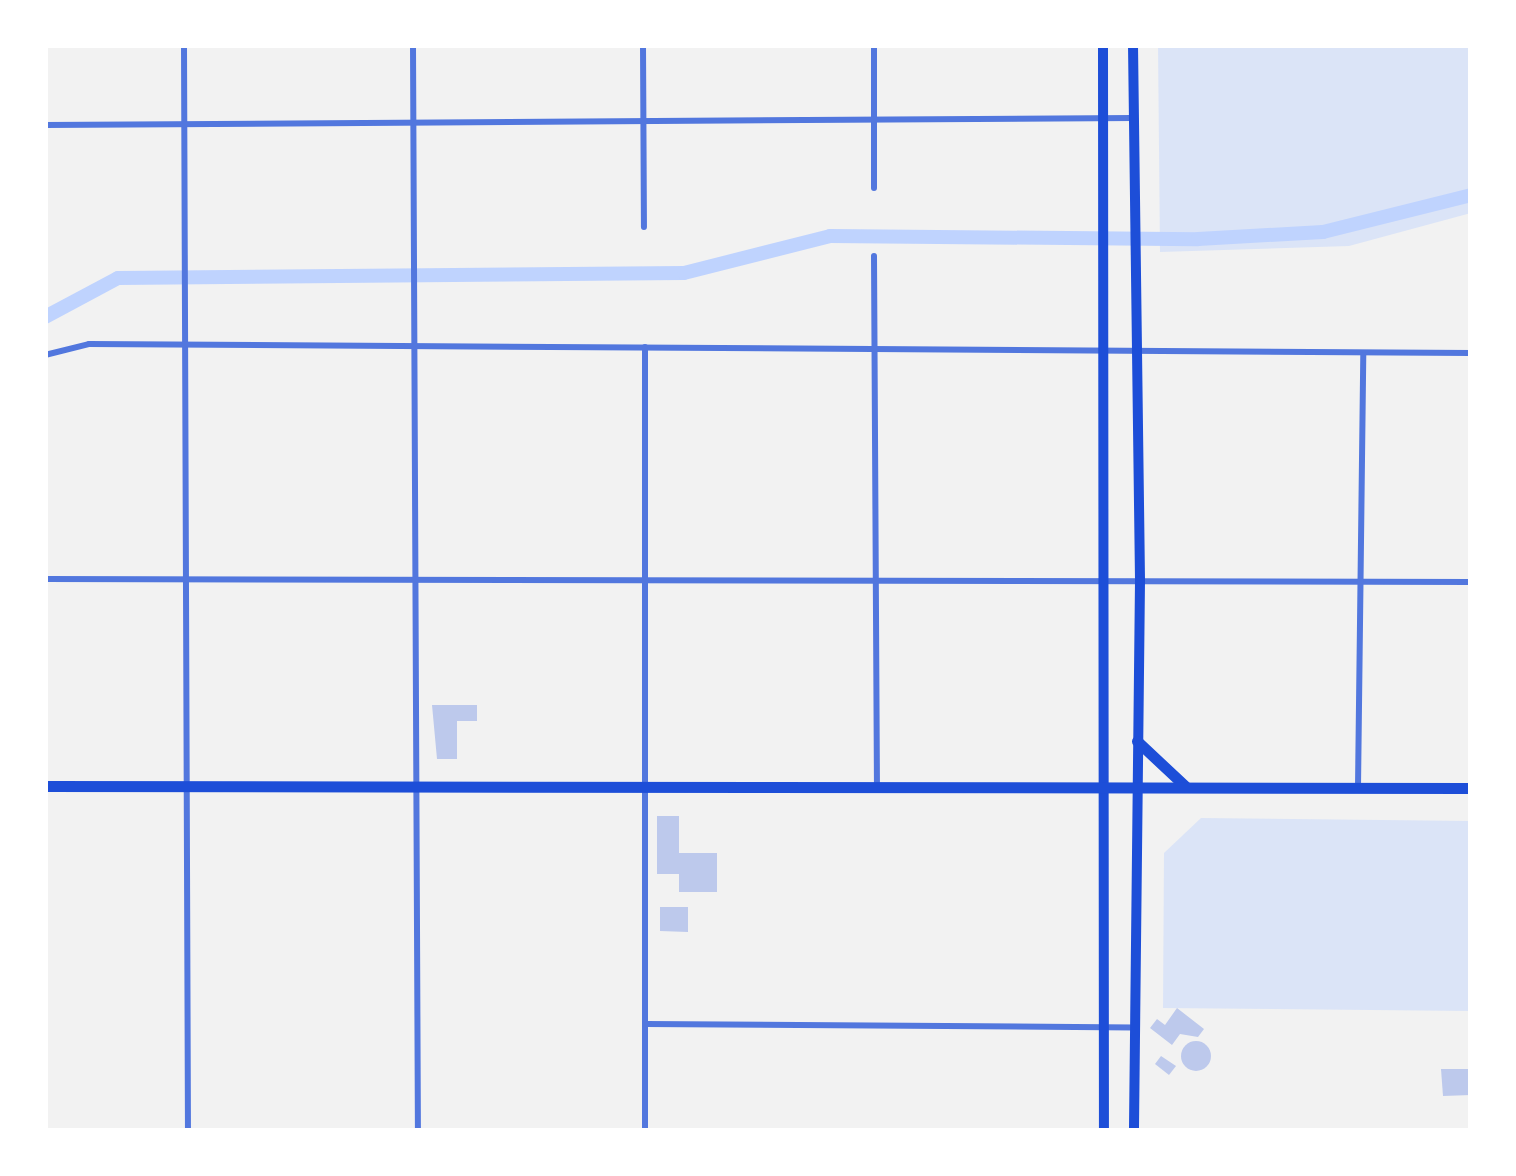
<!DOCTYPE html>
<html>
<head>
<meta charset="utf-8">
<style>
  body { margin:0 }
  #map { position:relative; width:1516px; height:1176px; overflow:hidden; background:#f2f2f2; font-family:"Sofia Sans Condensed",sans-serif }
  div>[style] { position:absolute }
  .green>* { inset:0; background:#dbe4f7 }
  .canal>* { height:14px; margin:-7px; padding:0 7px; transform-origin:7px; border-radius:7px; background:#bfd3fe }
  .building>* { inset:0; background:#bdc9ec }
  .round { border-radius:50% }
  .minor>* { height:6px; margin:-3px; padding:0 3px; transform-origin:3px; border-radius:3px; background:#5277de }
  .secondary>* { height:10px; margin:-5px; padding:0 5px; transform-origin:5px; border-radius:5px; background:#1d4ed8 }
  .trunk>* { height:11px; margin:-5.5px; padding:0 5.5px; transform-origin:5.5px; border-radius:5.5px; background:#1d4ed8 }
  span { translate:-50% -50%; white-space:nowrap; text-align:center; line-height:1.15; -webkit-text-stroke:8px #fff; paint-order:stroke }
  .frame { position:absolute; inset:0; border:48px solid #fff; pointer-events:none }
</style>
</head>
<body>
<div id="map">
  <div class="green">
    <div style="clip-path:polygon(1158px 45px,1471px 45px,1471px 213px,1349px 246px,1160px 252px)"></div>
    <div style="clip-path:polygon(1201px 818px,1471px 821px,1471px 1011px,1163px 1008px,1164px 853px)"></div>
  </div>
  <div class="canal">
    <div style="left:45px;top:317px;width:83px;rotate:-28.1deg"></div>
    <div style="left:118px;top:278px;width:566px;rotate:-0.51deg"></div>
    <div style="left:684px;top:273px;width:151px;rotate:-14.2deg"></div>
    <div style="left:830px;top:236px;width:368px;rotate:0.5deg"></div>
    <div style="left:1198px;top:239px;width:125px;rotate:-3.2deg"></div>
    <div style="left:1323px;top:232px;width:153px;rotate:-14deg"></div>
  </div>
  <div class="building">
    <div style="clip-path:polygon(432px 705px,477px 705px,477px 721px,457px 721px,457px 759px,437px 759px)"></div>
    <div style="clip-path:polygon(657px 816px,679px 816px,679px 853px,717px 853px,717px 892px,679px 892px,679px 874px,657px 874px)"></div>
    <div style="clip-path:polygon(660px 907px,688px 907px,688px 932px,660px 931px)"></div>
    <div style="clip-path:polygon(1177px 1008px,1204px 1029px,1198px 1037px,1180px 1034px,1172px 1045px,1150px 1028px,1157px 1019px,1165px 1025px)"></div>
    <div class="round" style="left:1181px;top:1041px;width:30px;height:30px"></div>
    <div style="clip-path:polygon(1161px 1056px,1176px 1066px,1169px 1075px,1155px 1064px)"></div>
    <div style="clip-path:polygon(1441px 1069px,1471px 1069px,1471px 1095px,1443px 1096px)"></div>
  </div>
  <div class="minor">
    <div style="left:184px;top:45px;width:1086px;rotate:89.79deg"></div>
    <div style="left:413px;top:45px;width:1086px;rotate:89.74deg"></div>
    <div style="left:643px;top:45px;width:182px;rotate:89.7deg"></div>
    <div style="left:874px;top:45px;width:143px;rotate:90deg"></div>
    <div style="left:45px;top:125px;width:1088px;rotate:-0.37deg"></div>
    <div style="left:874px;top:256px;width:530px;rotate:89.68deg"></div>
    <div style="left:45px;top:355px;width:45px;rotate:-14deg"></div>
    <div style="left:89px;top:344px;width:1382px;rotate:0.37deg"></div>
    <div style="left:45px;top:579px;width:1426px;rotate:0.12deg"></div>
    <div style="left:1358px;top:787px;width:432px;rotate:-89.3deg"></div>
    <div style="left:646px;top:1024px;width:488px;rotate:0.4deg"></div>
    <div style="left:645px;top:1131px;width:784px;rotate:-90deg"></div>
  </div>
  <div class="secondary">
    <div style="left:1103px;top:45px;width:1086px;rotate:89.95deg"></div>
    <div style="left:1133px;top:45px;width:536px;rotate:89.25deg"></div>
    <div style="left:1140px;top:581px;width:550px;rotate:90.63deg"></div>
  </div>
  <div class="trunk">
    <div style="left:1137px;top:741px;width:67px;rotate:43.2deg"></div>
    <div style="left:45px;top:786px;width:1426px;rotate:0.08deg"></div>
  </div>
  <div class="frame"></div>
</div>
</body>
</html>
